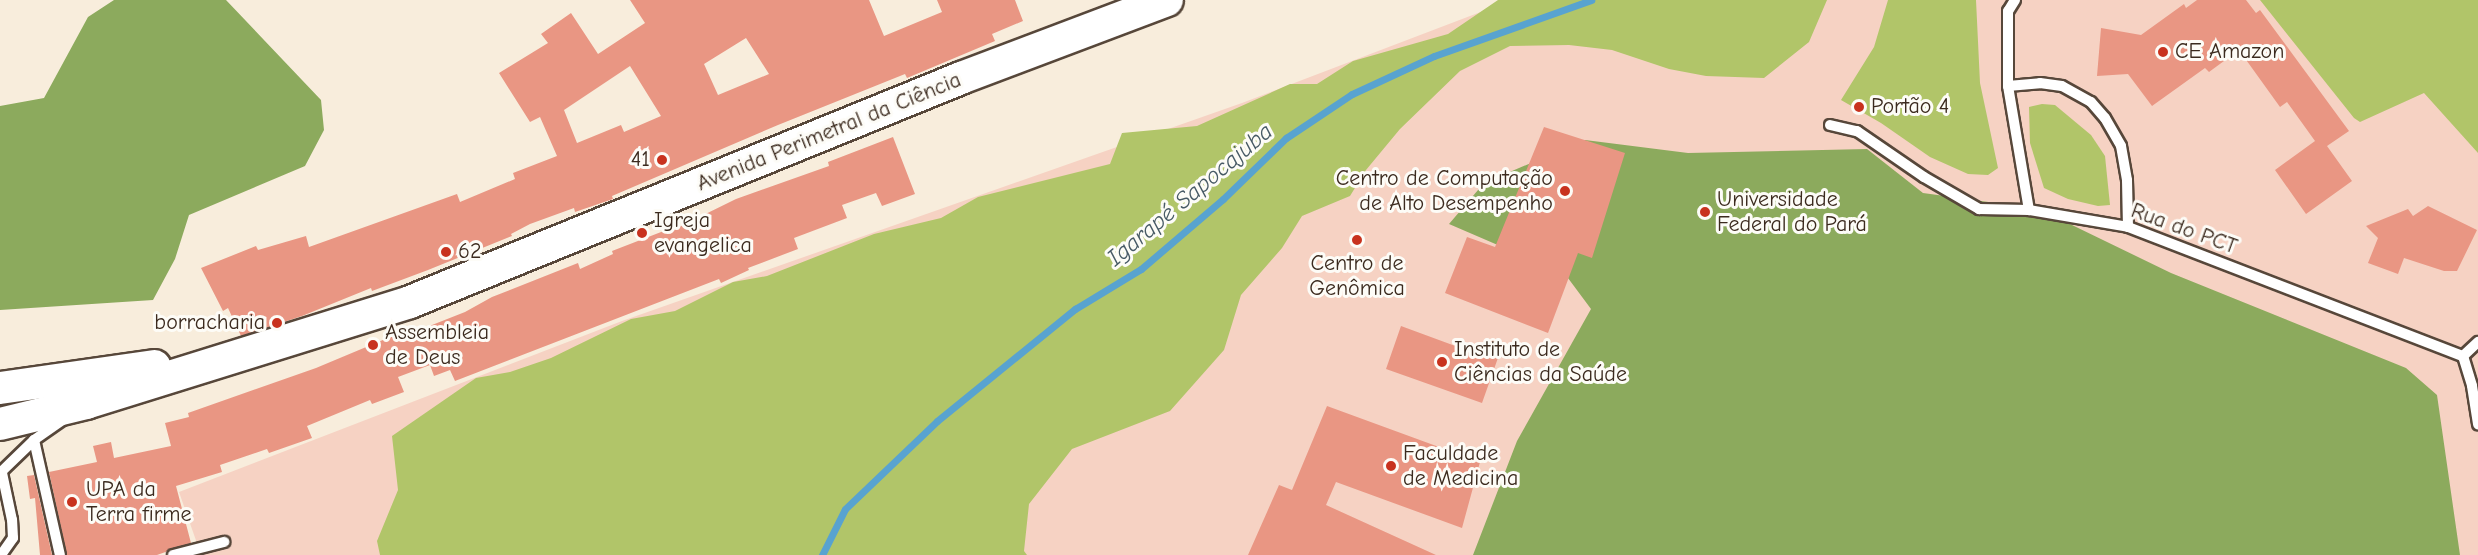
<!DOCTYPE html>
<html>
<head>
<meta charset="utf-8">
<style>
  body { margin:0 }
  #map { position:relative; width:2478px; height:555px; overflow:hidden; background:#f8eddc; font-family:"Comic Neue",sans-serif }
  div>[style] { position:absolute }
  .built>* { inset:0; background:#f6d2c3 }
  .green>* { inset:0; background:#b1c569 }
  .forest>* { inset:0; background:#8caa5d }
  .stream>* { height:7px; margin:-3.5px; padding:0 3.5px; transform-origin:3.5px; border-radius:3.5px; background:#58a3d0 }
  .building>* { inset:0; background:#e99683 }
  .roads { filter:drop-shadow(2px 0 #57473a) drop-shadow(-2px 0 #57473a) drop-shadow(0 2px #57473a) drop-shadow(0 -2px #57473a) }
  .lane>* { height:10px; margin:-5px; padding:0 5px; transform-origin:5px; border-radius:5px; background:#fff }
  .secondary>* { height:32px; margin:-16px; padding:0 16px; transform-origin:16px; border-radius:16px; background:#fff }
  .dots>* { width:16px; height:16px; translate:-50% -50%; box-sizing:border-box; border:3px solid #fdfcf7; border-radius:50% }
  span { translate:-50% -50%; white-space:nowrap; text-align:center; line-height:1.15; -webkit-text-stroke:6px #fdfcf7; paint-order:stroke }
  .poi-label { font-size:22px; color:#3b2a1e }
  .left { translate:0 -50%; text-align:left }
  .right { translate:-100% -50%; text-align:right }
  .street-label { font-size:22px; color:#3b2a1e }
  .water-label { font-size:24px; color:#475a65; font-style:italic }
</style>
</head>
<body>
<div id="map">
  <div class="built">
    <div style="clip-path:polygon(1512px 0,2478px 0,2478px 555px,176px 555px,199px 549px,179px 492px,622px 321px,1242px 103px)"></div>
  </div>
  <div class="green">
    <div style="clip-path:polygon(1498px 0,1827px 0,1809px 42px,1764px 78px,1706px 76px,1669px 69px,1612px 50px,1569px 45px,1510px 46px,1460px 71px,1400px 129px,1366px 170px,1350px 196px,1302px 216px,1282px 248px,1241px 295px,1224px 350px,1170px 411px,1072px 449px,1029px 504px,1024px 551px,1027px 555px,380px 555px,377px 541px,398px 490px,392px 436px,476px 378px,510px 372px,551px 358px,631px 319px,675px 311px,733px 282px,767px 276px,874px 234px,941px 218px,978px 197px,1110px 164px,1122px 133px,1197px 126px,1290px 84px,1317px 84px,1353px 61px,1448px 34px)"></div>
    <div style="clip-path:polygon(1888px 0,1976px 0,1980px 83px,1998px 168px,1988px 175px,1968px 174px,1930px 157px,1881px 123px,1841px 100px,1874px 47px)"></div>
    <div style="clip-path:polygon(2260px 0,2478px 0,2478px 153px,2424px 93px,2360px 122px,2354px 118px)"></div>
    <div style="clip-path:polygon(2042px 104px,2055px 105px,2091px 135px,2105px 156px,2110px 205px,2098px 206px,2068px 199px,2044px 188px,2030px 143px,2029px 107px)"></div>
  </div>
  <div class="forest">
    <div style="clip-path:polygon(114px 0,226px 0,321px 100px,324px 130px,305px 166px,189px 215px,175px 259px,153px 300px,0 310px,0 106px,44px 98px,88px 17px)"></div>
    <div style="clip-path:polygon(1585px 140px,1688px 153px,1867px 149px,1923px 193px,2039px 209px,2171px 273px,2406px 368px,2437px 395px,2460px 555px,1473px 555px,1517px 441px,1591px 309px,1565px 274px,1449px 224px,1484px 183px)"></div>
  </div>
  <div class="stream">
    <div style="left:822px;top:555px;width:51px;rotate:-63.4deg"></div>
    <div style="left:845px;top:509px;width:127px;rotate:-43.7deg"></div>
    <div style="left:937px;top:421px;width:178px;rotate:-39.1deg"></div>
    <div style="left:1075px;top:309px;width:77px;rotate:-31.2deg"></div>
    <div style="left:1141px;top:269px;width:108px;rotate:-40.5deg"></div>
    <div style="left:1223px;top:199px;width:88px;rotate:-44.1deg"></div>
    <div style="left:1286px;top:138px;width:79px;rotate:-33.7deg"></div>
    <div style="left:1352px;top:94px;width:90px;rotate:-24.9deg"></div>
    <div style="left:1434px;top:56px;width:167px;rotate:-19.6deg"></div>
  </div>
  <div class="building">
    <div style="clip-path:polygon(evenodd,630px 0,869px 0,884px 36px,942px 12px,937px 0,1015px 0,1023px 21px,992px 34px,995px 41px,907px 78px,905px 74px,778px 125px,612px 196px,613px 199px,575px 212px,574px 208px,530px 224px,511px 234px,512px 236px,428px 270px,372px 291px,371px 288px,302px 316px,241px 336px,228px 308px,223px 311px,201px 268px,256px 246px,258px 250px,306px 236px,309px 247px,457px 194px,460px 202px,515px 179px,513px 173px,557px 156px,540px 117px,530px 122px,499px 73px,548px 43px,541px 34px,571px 13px,598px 54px,645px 23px,630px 0,746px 38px,769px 74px,718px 95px,704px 64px,746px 38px,630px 0,630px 66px,661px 116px,624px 132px,621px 125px,577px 143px,564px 110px,630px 66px)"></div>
    <div style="clip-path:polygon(2197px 0,2246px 0,2256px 13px,2260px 10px,2349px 131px,2327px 146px,2352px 181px,2306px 214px,2275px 170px,2315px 141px,2287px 102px,2280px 107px,2239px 50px,2209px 72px,2205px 68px,2152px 106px,2128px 74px,2097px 76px,2101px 28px,2141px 35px,2184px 4px,2186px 8px)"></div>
    <div style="clip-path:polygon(1544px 127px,1625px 153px,1592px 258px,1578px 253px,1548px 333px,1445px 293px,1467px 237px,1495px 247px)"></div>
    <div style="clip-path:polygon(893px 137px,915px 194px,882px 206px,876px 193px,842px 205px,847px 218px,794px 238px,798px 249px,748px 268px,749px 270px,721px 283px,719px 279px,455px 381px,450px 370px,434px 376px,430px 365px,398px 377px,404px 392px,372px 404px,370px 400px,307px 426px,312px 438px,269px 453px,267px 449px,220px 465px,222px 472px,176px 486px,191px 543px,157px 555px,67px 555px,49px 472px,97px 462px,93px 446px,111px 442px,114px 458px,171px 446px,165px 423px,189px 417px,188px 413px,316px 368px,402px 332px,404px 336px,465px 312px,492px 297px,578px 263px,580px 269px,613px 254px,612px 251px,674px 227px,675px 229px,736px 199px,829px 166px,828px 162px)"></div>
    <div style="clip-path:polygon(2428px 206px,2477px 230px,2457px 271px,2444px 271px,2404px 258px,2398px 274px,2368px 263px,2378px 238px,2366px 226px,2408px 209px,2413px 216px)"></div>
    <div style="clip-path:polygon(1401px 326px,1458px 347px,1460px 341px,1499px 355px,1482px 403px,1386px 369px)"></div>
    <div style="clip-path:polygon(1327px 406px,1480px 462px,1462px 528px,1336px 482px,1326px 505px,1436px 555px,1248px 555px,1279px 485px,1292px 490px)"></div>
    <div style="clip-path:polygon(34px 475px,52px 555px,40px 555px,35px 498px,30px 499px,27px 476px)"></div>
  </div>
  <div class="roads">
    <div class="lane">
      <div style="left:2015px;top:0;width:13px;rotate:122deg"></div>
      <div style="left:2008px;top:11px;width:75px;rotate:90deg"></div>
      <div style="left:2008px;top:86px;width:126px;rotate:80.4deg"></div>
      <div style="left:2008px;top:86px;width:32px;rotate:-5deg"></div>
      <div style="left:2040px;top:83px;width:22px;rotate:8deg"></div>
      <div style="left:2062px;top:86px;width:33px;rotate:29deg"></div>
      <div style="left:2091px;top:102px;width:21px;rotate:49deg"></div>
      <div style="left:2105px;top:118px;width:32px;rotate:60deg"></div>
      <div style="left:2121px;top:146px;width:35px;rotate:80deg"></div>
      <div style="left:2127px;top:180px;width:47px;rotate:88.8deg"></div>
      <div style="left:1830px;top:125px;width:28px;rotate:13deg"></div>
      <div style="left:1857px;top:131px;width:81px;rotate:34.5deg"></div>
      <div style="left:1924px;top:177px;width:64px;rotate:30.2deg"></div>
      <div style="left:1979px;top:209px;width:50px;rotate:1.1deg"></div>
      <div style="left:2029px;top:210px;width:100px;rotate:9.7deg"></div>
      <div style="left:2128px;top:227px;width:359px;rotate:21.1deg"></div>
      <div style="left:2463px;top:356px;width:31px;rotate:73deg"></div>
      <div style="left:2472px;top:386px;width:39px;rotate:81deg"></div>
      <div style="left:2463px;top:356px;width:21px;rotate:-43deg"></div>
      <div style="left:34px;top:440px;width:118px;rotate:77.3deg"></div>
      <div style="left:0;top:473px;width:47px;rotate:-44.1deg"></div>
      <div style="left:34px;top:440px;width:35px;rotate:-35deg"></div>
      <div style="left:1px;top:555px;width:21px;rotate:-55deg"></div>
      <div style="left:13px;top:538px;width:18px;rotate:-93deg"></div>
      <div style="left:12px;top:520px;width:48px;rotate:-102deg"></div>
      <div style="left:173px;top:555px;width:53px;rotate:-14.3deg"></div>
    </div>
    <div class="secondary">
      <div style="left:0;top:388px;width:156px;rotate:-8.1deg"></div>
      <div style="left:0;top:424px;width:89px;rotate:-13.7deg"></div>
      <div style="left:86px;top:403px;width:339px;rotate:-17.3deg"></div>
      <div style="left:410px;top:302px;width:595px;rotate:-22.12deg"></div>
      <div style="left:961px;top:78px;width:220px;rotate:-20.7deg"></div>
    </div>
  </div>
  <div class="dots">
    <div style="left:2163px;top:52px;background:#c8321e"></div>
    <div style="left:1859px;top:107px;background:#c8321e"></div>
    <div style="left:662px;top:160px;background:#c8321e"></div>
    <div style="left:1565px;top:191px;background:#c8321e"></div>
    <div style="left:1705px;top:212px;background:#c8321e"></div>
    <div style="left:642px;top:233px;background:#c8321e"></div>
    <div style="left:1357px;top:240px;background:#c8321e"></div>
    <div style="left:446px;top:252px;background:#c8321e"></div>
    <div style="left:277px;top:323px;background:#c8321e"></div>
    <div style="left:373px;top:345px;background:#c8321e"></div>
    <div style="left:1442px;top:362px;background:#c8321e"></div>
    <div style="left:1391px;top:466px;background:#c8321e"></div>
    <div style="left:72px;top:502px;background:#c8321e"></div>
  </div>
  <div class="poi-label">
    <span class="left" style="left:2175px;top:52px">CE Amazon</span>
    <span class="left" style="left:1871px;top:107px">Portão 4</span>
    <span class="right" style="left:650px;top:160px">41</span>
    <span class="right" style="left:1553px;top:191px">Centro de Computação<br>de Alto Desempenho</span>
    <span class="left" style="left:1717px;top:212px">Universidade<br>Federal do Pará</span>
    <span class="left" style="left:654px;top:233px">Igreja<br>evangelica</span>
    <span class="left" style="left:458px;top:252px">62</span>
    <span style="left:1357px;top:276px">Centro de<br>Genômica</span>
    <span class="right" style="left:265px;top:323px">borracharia</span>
    <span class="left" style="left:385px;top:345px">Assembleia<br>de Deus</span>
    <span class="left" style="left:1454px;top:362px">Instituto de<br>Ciências da Saúde</span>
    <span class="left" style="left:1403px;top:466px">Faculdade<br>de Medicina</span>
    <span class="left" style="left:86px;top:502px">UPA da<br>Terra firme</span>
  </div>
  <div class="street-label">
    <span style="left:829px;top:132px;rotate:-22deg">Avenida Perimetral da Ciência</span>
    <span style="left:2184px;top:229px;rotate:20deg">Rua do PCT</span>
  </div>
  <div class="water-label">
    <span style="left:1190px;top:195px;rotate:-40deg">Igarapé Sapocajuba</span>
  </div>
</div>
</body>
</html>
